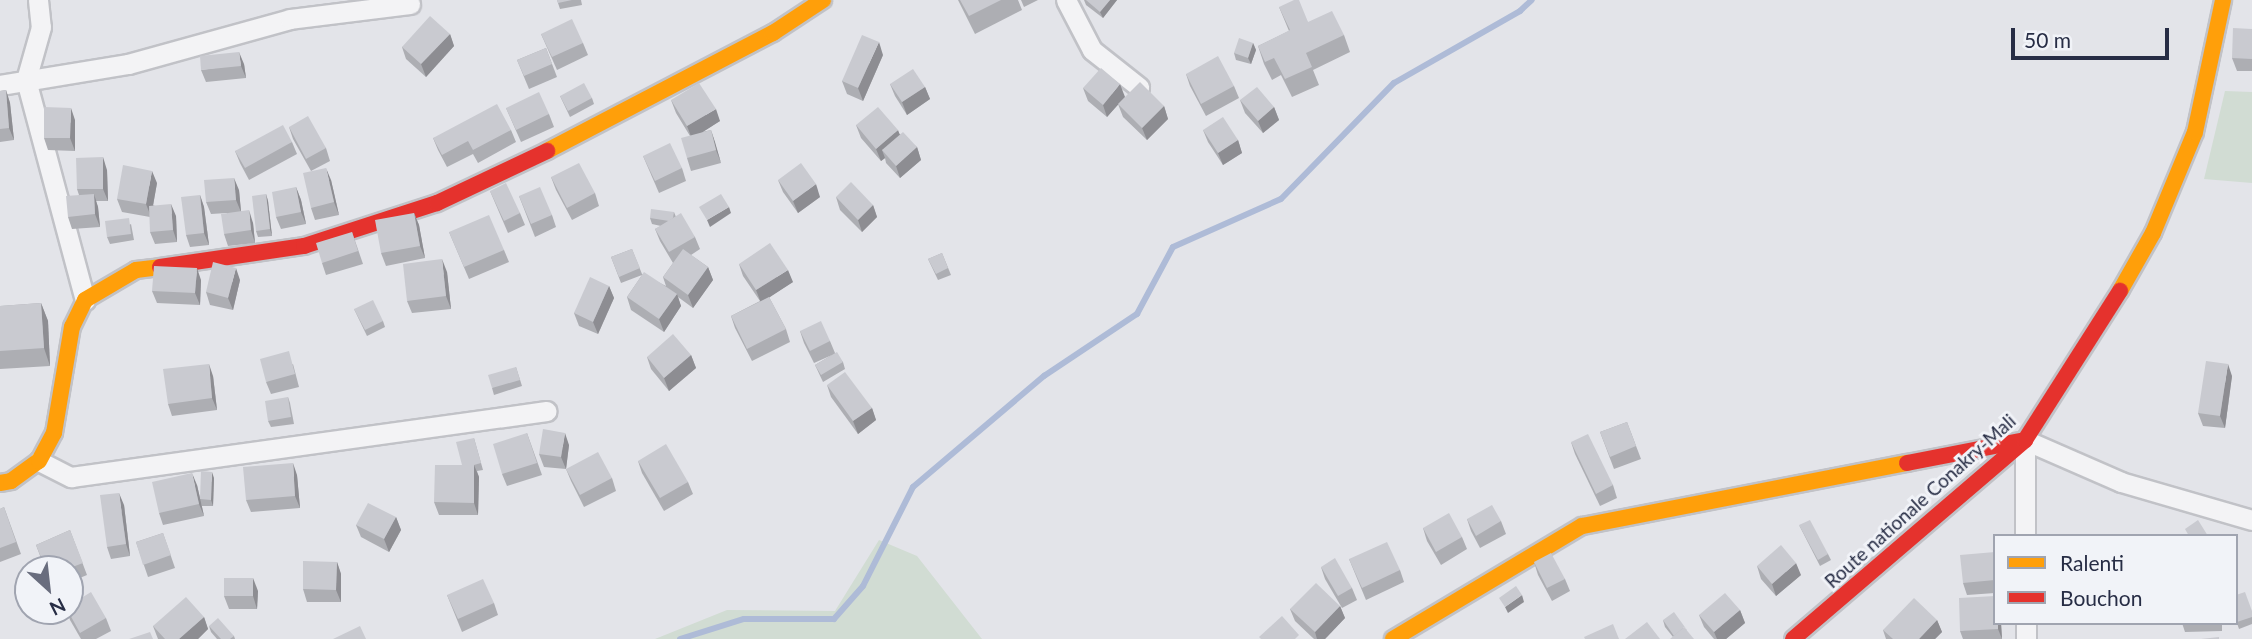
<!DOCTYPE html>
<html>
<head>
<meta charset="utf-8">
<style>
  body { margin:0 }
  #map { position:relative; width:2252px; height:639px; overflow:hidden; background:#e3e4e9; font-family:Lato,sans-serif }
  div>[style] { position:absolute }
  .green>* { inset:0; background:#d1dcd3 }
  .stream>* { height:6px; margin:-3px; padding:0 3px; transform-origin:3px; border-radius:3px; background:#aebbd7 }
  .roads { filter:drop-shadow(2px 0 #c1c2c7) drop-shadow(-2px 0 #c1c2c7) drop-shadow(0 2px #c1c2c7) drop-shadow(0 -2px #c1c2c7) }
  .street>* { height:19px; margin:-9.5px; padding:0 9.5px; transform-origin:9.5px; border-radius:9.5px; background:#f3f3f5 }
  .slow>* { height:16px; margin:-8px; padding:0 8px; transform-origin:8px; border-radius:8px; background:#ff9f0a }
  .jam>* { height:16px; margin:-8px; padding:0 8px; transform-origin:8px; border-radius:8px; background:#e5322d }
  .wall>* { inset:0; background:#adaeb3 }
  .shaded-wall>* { inset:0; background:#8d8d92 }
  .building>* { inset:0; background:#c9cad0 }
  span { translate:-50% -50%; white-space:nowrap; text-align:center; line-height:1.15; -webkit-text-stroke:6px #f1f3f8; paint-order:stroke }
  .street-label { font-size:19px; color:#272d45 }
  .legend { position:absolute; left:1993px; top:534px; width:245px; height:91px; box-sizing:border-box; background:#f1f3f8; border:2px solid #a0a4b0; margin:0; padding:9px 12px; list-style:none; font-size:21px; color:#272d45 }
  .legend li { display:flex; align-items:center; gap:14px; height:35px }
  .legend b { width:35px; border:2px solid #a0a4b0 }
  .north { position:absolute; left:14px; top:555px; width:70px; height:70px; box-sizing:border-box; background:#f1f3f8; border:2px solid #a0a4b0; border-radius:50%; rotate:153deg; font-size:19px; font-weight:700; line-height:28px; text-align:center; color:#272d45 }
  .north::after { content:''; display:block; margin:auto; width:24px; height:32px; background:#696d7e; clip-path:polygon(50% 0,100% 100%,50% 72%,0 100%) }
  .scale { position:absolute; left:2011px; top:28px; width:158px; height:32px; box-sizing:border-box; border:4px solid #272d45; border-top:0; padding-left:9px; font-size:21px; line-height:24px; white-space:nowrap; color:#272d45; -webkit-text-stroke:5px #f1f3f8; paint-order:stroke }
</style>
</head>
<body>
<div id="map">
  <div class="green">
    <div style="clip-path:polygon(2225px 91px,2252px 92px,2252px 183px,2204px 179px)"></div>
    <div style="clip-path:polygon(879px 540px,917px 556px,982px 639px,655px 639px,727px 610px,835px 611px)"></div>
  </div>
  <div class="stream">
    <div style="left:680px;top:639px;width:67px;rotate:-17.4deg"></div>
    <div style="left:744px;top:619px;width:90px"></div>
    <div style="left:834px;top:619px;width:44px;rotate:-48.7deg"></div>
    <div style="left:863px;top:586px;width:111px;rotate:-63.2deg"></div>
    <div style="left:913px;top:487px;width:172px;rotate:-40.3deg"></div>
    <div style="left:1044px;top:376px;width:112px;rotate:-33.7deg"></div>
    <div style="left:1137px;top:314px;width:76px;rotate:-61.8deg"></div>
    <div style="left:1173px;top:247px;width:118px;rotate:-24deg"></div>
    <div style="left:1281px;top:199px;width:162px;rotate:-45.8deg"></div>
    <div style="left:1394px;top:83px;width:145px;rotate:-29.7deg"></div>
    <div style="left:1520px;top:11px;width:16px;rotate:-43deg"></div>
  </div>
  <div class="roads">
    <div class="street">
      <div style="left:38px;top:0;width:27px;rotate:84deg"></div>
      <div style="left:41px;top:27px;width:55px;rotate:105.8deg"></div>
      <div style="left:26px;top:80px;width:228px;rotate:75deg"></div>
      <div style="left:1066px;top:0;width:56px;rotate:62.5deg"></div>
      <div style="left:1092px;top:50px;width:60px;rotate:38.2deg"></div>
      <div style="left:0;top:85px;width:130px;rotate:-9.3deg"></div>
      <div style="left:128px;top:64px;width:168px;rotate:-15.5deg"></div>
      <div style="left:290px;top:19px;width:121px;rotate:-7.1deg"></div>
      <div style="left:39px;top:461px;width:36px;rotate:27deg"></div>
      <div style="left:71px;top:477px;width:480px;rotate:-7.9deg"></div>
      <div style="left:2025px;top:536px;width:96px;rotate:-90deg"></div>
      <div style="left:2025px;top:440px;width:105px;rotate:23.6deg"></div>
      <div style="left:2121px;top:482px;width:136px;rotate:16.2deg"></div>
      <div style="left:2026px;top:623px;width:16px;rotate:90deg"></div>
    </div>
    <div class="slow">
      <div style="left:547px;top:151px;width:255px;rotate:-27.6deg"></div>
      <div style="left:773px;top:33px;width:60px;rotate:-33.4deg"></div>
      <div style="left:2120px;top:291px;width:67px;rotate:-60.4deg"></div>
      <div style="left:2153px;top:233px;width:109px;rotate:-67.4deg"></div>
      <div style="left:2195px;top:132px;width:135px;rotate:-78deg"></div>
      <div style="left:0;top:483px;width:11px;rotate:-10deg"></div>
      <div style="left:11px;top:481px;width:34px;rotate:-36deg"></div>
      <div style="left:39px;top:461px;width:32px;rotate:-62deg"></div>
      <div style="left:54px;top:433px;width:108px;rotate:-80.4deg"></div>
      <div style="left:72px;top:327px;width:30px;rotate:-64deg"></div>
      <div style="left:85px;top:300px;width:59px;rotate:-30.5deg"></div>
      <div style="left:136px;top:270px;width:24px;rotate:-7deg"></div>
      <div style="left:1393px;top:639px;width:220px;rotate:-30.9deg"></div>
      <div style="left:1582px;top:526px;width:331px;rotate:-11deg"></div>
    </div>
    <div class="jam">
      <div style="left:160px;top:267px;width:146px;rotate:-8.3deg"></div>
      <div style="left:304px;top:246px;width:140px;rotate:-17.9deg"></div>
      <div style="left:437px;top:203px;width:122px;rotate:-25.3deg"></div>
      <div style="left:1907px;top:463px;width:120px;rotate:-11deg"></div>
      <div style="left:1793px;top:639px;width:306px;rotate:-40.6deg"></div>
      <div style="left:2025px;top:440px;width:177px;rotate:-57.5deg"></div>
    </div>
  </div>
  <div class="wall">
    <div style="clip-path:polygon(557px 0,581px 0,582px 5px,560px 9px)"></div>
    <div style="clip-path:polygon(958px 0,1018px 0,1022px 10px,975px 34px)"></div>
    <div style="clip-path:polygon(1021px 0,1038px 0,1024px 7px)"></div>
    <div style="clip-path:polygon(1084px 0,1117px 0,1103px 18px,1086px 5px)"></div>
    <div style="clip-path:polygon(1279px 7px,1308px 22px,1344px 35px,1350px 52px,1313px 70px,1319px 85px,1292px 97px,1281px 75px,1272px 80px,1264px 64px,1258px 46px,1289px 31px)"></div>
    <div style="clip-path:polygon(2252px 29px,2252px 71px,2237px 71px,2232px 58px)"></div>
    <div style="clip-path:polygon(450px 34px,454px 46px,426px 77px,406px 59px,402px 47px)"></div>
    <div style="clip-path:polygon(541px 34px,583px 43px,588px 55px,557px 70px)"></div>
    <div style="clip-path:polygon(1253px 43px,1256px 50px,1251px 64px,1236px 60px,1234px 53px)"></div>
    <div style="clip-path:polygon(546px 48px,557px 77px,529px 89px,517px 60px)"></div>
    <div style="clip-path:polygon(883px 55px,863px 101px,847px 94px,842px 81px)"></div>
    <div style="clip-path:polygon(244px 64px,246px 78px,206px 82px,201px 70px)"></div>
    <div style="clip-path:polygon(1186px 74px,1234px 86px,1239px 98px,1206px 116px,1190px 86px)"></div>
    <div style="clip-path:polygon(890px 84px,925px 87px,930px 99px,907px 115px,895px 96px)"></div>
    <div style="clip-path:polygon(1083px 88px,1125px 97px,1164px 106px,1168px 119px,1147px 140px,1123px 117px,1118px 104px,1107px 117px,1088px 101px)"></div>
    <div style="clip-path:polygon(6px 90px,10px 103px,14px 140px,0 142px,0 91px)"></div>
    <div style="clip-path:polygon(560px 96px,592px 98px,594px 104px,570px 117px)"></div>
    <div style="clip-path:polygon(671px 100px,720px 121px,702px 132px,711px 130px,721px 163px,691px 171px,687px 158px,690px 136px,676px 113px)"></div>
    <div style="clip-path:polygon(1240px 100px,1274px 107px,1279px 120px,1263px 133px,1245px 113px)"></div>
    <div style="clip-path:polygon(506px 108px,549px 114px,554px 127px,521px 142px)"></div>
    <div style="clip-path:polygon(75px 120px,75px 151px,48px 150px,44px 138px)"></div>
    <div style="clip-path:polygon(856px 125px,900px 134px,917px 147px,921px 160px,900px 178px,886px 163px,885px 158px,881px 161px,861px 138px)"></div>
    <div style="clip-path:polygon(289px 127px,326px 148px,330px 161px,311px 171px,293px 139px)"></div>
    <div style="clip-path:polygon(511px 130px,516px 142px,478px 163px,473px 154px,447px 167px,438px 150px,433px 138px)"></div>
    <div style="clip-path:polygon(1203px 130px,1238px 140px,1242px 153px,1223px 165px,1208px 142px)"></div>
    <div style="clip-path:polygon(292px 142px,297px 154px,249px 180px,240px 163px,235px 151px)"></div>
    <div style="clip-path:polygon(643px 156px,682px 168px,686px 181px,659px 193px)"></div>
    <div style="clip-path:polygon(107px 170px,108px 201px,96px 201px,98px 207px,100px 227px,72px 229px,68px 217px,79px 195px,77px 189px)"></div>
    <div style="clip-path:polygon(551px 177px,595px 193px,599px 206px,572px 220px,556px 190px)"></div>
    <div style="clip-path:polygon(331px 180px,339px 215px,315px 220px,311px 208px)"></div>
    <div style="clip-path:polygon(778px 180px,820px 197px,798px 213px,783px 192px)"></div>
    <div style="clip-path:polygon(157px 183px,153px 205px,176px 216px,177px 242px,155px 244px,150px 232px,150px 217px,122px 212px,117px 199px)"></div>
    <div style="clip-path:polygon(296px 187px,301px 200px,306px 224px,281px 229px,276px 217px)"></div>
    <div style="clip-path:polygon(239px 190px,241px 211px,253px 223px,255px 243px,228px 246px,224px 234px,227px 213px,211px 214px,206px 202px)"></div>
    <div style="clip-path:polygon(490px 191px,520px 213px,525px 225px,508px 233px)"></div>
    <div style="clip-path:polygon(266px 194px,268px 201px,272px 236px,258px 237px,256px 231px)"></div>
    <div style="clip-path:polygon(200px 195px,204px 207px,209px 245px,190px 247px,186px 235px)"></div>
    <div style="clip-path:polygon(519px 196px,552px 215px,556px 227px,535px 237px)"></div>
    <div style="clip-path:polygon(836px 197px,873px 205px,877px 217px,862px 232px,840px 210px)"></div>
    <div style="clip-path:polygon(674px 212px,676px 217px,695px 237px,700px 249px,691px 255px,708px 267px,713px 280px,693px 308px,678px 297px,681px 306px,664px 332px,631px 310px,627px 297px,642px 275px,621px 283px,611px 257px,632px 249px,642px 274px,666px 286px,663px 277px,673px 263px,660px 241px,655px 229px,661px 226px,652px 224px,650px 218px)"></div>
    <div style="clip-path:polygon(414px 213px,419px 225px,425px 258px,386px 266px,381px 253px)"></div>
    <div style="clip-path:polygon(131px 224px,134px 240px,110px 244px,107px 237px)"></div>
    <div style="clip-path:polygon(352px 232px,363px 264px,326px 275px,322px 263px)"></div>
    <div style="clip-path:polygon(449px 232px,504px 250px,509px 262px,469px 279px)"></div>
    <div style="clip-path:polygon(942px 253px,951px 275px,938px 280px,928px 259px)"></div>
    <div style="clip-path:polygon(739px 264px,793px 282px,769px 297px,786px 329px,790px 342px,752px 361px,735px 328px,731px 316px,760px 301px,743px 276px)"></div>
    <div style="clip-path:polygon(447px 272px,451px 309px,412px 313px,407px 301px)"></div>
    <div style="clip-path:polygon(201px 280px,200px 305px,157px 303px,152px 291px)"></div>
    <div style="clip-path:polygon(240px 280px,233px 310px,210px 305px,206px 292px)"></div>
    <div style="clip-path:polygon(609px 286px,614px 298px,598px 334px,579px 326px,574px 313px)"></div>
    <div style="clip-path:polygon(41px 303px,48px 321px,50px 366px,0 369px,0 306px)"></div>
    <div style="clip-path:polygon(354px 309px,383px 321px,385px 327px,367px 336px)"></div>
    <div style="clip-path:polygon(800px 331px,830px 341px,835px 353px,843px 362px,845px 369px,823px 382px,815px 365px,832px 355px,814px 363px,804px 343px)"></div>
    <div style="clip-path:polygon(691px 355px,696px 368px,669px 391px,651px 369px,647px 357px)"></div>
    <div style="clip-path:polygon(293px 364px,299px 387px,271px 394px,266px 382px)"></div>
    <div style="clip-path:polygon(516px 367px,522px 386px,494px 395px,492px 388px)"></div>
    <div style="clip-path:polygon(213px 376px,217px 410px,172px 416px,168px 404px)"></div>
    <div style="clip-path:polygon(2232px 376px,2225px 428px,2203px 426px,2198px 413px)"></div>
    <div style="clip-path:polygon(827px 385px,872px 408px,876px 420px,858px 434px,831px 397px)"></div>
    <div style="clip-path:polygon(288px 397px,290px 403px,294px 424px,271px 427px,268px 421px)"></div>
    <div style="clip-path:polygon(1627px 422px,1641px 459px,1614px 469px,1600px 432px)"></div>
    <div style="clip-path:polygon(527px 433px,542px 475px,507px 486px,502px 474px)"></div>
    <div style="clip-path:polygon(474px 438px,483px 470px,477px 471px,479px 477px,478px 515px,439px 515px,434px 502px,462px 465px)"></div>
    <div style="clip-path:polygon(1571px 442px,1613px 485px,1617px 498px,1600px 506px,1575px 454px)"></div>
    <div style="clip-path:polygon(569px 445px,566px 469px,544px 467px,539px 454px)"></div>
    <div style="clip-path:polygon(638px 461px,688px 482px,693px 494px,664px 511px,642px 473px)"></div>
    <div style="clip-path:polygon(566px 469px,612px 478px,616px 491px,584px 507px,571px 481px)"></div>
    <div style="clip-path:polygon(297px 475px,300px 508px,251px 512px,246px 500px)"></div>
    <div style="clip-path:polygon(214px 478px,213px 506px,202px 506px,201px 502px,204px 516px,163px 525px,159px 513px,197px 485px,200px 498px)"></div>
    <div style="clip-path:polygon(124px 505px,130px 556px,111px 559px,107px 547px)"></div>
    <div style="clip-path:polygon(4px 507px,21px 554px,0 562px,0 509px)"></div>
    <div style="clip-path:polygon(396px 517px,401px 530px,389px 552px,361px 537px,356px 525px)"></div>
    <div style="clip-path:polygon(1467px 519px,1501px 521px,1506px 534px,1480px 548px,1471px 531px)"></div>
    <div style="clip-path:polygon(1799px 525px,1828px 554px,1831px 560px,1820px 566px)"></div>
    <div style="clip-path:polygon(1423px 528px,1462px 537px,1467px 549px,1441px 565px,1427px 541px)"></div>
    <div style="clip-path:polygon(70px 530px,87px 575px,70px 582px,70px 569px,45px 569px,36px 545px)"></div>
    <div style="clip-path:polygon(163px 533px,175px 568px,148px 577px,136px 542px)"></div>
    <div style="clip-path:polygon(1995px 552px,1995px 593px,1967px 595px,1963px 583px)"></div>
    <div style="clip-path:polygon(1349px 559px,1400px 570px,1404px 582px,1366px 600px)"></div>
    <div style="clip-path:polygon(337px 562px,341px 574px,341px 602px,307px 602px,303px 589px)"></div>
    <div style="clip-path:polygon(1534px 562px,1565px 579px,1570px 591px,1552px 601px,1538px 575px)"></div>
    <div style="clip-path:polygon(1757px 566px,1801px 575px,1776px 596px,1761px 579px)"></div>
    <div style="clip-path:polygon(1321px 567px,1352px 588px,1357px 600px,1342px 608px,1325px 579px)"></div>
    <div style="clip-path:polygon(258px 591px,257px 609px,229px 609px,224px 596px)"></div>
    <div style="clip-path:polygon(447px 595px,494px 603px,498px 615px,462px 632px)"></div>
    <div style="clip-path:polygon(1340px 606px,1345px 618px,1325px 639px,1314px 639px,1295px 621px,1290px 609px)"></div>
    <div style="clip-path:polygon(1740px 610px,1745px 623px,1726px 639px,1714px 639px,1704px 627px,1699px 615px)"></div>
    <div style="clip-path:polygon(67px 611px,106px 618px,111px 631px,96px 639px,81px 639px,70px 620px)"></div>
    <div style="clip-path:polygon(2252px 611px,2252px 624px,2239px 629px,2236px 620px)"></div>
    <div style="clip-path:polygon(204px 617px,208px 629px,198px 639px,158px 639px,153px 626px)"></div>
    <div style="clip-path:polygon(1663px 620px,1687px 630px,1673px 637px,1665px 627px)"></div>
    <div style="clip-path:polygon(1937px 620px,1942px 632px,1935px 639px,1886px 639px,1883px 630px)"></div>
    <div style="clip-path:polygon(1995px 623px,2001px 623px,2002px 639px,1963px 639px,1960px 631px)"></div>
    <div style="clip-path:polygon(2182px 623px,2222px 623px,2222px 631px,2185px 632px)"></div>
    <div style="clip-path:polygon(209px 626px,234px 636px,235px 639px,217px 639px,211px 632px)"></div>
  </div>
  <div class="shaded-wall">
    <div style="clip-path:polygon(1110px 0,1117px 0,1103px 18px,1100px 12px)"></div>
    <div style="clip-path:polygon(450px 34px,454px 46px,426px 77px,421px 64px)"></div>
    <div style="clip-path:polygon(879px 42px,883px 55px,863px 101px,858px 88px)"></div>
    <div style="clip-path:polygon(1253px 43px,1256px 50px,1251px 64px,1248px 58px)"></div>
    <div style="clip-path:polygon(239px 52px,244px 64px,246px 78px,241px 66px)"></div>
    <div style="clip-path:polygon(1120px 84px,1125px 97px,1107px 117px,1103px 105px)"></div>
    <div style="clip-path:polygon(925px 87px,930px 99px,907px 115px,902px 102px)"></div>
    <div style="clip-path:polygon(6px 90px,10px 103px,14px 140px,9px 128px)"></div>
    <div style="clip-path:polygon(1164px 106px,1168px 119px,1147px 140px,1142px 128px)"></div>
    <div style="clip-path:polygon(1274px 107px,1279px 120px,1263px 133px,1258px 121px)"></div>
    <div style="clip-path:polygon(71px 108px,75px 120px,75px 151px,70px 138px)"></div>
    <div style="clip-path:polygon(716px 109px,720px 121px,692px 139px,687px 126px)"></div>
    <div style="clip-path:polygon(711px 130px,715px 142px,721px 163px,716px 150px)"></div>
    <div style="clip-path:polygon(898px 130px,903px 143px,882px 150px,885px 158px,881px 161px,876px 149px)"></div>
    <div style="clip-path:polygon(1238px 140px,1242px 153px,1223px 165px,1218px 153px)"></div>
    <div style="clip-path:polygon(917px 147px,921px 160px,900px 178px,896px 166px)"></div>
    <div style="clip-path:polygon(103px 157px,107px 170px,108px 201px,103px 189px)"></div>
    <div style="clip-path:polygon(326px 168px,331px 180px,339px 215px,334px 202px)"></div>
    <div style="clip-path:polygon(152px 171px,157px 183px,151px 217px,146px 204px)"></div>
    <div style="clip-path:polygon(234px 178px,239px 190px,241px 212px,236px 200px)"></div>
    <div style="clip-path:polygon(816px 184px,820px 197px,798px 213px,793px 201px)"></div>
    <div style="clip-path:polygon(296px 187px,301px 200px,306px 224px,301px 212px)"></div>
    <div style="clip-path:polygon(94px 194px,98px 207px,100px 227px,95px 214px)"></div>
    <div style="clip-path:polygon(266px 194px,268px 201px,272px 236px,270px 229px)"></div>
    <div style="clip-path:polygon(200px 195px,204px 207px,209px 245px,204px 233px)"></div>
    <div style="clip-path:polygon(171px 204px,176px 216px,177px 242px,173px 230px)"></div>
    <div style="clip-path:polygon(873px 205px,877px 217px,862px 232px,858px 220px)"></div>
    <div style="clip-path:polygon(729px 207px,731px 213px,710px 227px,707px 220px)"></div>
    <div style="clip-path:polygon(249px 210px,253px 223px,255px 243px,251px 230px)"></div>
    <div style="clip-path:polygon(414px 213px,419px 225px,425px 258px,420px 246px)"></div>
    <div style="clip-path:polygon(442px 259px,447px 272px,451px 309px,446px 296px)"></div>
    <div style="clip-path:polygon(708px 267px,713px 280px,693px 308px,688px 295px)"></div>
    <div style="clip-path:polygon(197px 268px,201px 280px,200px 305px,195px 293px)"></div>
    <div style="clip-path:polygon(236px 268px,240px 280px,233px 310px,228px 298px)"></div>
    <div style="clip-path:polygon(788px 270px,793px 282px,761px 303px,756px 290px)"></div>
    <div style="clip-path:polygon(609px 286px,614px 298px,598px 334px,593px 322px)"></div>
    <div style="clip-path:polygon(677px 294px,681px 306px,664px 332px,659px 319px)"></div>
    <div style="clip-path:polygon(41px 303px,48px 321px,50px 366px,44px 348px)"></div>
    <div style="clip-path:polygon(691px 355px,696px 368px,669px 391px,664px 378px)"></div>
    <div style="clip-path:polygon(209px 364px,213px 376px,217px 410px,212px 398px)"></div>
    <div style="clip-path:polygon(2228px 364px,2232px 376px,2225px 428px,2220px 416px)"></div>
    <div style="clip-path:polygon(872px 408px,876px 420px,858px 434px,853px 421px)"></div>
    <div style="clip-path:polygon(565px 433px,569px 445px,566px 469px,561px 457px)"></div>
    <div style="clip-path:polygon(293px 463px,297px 475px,300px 508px,295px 496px)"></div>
    <div style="clip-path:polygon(474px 465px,479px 477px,478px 515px,474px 503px)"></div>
    <div style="clip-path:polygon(212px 472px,214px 478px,213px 506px,211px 500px)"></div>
    <div style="clip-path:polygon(192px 473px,197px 485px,204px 516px,199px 504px)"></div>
    <div style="clip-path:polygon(119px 493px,124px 505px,130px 556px,126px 544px)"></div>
    <div style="clip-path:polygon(396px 517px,401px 530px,389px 552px,384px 539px)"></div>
    <div style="clip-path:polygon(337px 562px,341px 574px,341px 602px,336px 590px)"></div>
    <div style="clip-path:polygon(1796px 563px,1801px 575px,1776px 596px,1772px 584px)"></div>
    <div style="clip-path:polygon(253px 578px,258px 591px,257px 609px,253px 596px)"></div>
    <div style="clip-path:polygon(1522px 595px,1524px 602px,1508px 613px,1505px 607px)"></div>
    <div style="clip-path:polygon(1340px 606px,1345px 618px,1325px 639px,1317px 639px,1315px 632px)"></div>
    <div style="clip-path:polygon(1740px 610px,1745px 623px,1726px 639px,1717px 639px,1714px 632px)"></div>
    <div style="clip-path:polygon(204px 617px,208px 629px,198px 639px,179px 639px)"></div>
    <div style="clip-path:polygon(1937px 620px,1942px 632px,1935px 639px,1919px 639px)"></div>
    <div style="clip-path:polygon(1998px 623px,2001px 623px,2002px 639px,1998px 629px)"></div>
  </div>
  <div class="building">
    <div style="clip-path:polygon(557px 0,572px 0,558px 3px)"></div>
    <div style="clip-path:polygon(960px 0,1001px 0,969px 16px)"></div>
    <div style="clip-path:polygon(1086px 0,1110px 0,1100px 12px)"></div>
    <div style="clip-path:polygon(1294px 0,1299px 0,1308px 22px,1332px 11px,1344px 35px,1306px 53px,1312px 67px,1285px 79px,1274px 58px,1265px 62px,1258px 46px,1290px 30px,1279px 7px)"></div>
    <div style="clip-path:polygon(430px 16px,450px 34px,421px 64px,402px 47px)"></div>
    <div style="clip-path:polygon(572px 19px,583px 43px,552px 57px,541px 34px)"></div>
    <div style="clip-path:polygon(2233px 28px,2252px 29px,2252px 59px,2232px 58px)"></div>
    <div style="clip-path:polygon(862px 35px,879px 42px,858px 88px,842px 81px)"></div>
    <div style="clip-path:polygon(1239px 38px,1253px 43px,1248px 58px,1234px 53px)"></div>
    <div style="clip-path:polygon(546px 48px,552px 64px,524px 76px,517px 60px)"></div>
    <div style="clip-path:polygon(239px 52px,241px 66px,201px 70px,200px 56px)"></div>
    <div style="clip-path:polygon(1218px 56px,1234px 86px,1201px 104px,1186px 74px)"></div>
    <div style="clip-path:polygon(1101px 68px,1120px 84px,1103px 105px,1083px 88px)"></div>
    <div style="clip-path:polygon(913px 69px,925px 87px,902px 102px,890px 84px)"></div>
    <div style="clip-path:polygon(1140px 82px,1164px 106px,1142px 128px,1118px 104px)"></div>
    <div style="clip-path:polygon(584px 83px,592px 98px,568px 111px,560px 96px)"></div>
    <div style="clip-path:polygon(699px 83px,716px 109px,687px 126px,671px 100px)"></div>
    <div style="clip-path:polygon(1257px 87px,1274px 107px,1258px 121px,1240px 100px)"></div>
    <div style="clip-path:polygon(6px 90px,9px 128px,0 129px,0 91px)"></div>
    <div style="clip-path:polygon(539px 92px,549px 114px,516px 130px,506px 108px)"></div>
    <div style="clip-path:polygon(497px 104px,511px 130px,473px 150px,468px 141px,442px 155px,433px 138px)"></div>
    <div style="clip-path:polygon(44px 107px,71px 108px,70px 138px,44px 138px)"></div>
    <div style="clip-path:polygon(878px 107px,898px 130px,876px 149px,856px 125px)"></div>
    <div style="clip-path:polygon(308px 116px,326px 148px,306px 159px,289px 127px)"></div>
    <div style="clip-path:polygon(1223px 117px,1238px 140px,1218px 153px,1203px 130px)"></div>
    <div style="clip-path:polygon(283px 125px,292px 142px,245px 168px,235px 151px)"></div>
    <div style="clip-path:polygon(711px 130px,716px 150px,687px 158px,681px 138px)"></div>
    <div style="clip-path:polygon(903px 132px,917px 147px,896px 166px,882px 150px)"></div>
    <div style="clip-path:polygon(670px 143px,682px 168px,655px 181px,643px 156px)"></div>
    <div style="clip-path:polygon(103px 157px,103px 189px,77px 189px,76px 158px)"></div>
    <div style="clip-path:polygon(579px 163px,595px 193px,567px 208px,551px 177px)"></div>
    <div style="clip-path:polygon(801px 163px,816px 184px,793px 201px,778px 180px)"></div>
    <div style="clip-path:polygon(123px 165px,152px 171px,146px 204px,117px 199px)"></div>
    <div style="clip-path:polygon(326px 168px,334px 202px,311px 208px,303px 173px)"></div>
    <div style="clip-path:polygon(234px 178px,236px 200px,206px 202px,204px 180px)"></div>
    <div style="clip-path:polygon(851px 182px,873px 205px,858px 220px,836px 197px)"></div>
    <div style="clip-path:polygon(506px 183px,520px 213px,504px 221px,490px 191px)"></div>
    <div style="clip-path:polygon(296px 187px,301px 212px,276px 217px,272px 192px)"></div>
    <div style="clip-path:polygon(540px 187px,552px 215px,531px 224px,519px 196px)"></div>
    <div style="clip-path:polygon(94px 194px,95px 214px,68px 217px,66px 196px)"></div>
    <div style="clip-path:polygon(266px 194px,270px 229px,256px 231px,252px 196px)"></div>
    <div style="clip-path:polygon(721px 194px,729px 207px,707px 220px,699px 207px)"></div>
    <div style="clip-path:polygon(200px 195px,204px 233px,186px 235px,181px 197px)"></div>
    <div style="clip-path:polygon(171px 204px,173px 230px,150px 232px,149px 206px)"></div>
    <div style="clip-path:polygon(651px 209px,674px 212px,673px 218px,669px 221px,650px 218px)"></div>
    <div style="clip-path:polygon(249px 210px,251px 230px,224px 234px,221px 214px)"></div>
    <div style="clip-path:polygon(414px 213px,420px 246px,381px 253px,375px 220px)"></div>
    <div style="clip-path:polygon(681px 213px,695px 237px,669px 252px,655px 229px)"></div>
    <div style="clip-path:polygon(489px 215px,504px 250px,464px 267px,449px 232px)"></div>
    <div style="clip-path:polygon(129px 218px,131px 234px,107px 237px,105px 221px)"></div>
    <div style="clip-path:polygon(352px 232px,358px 251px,322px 263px,316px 243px)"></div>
    <div style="clip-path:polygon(770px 243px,788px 270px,756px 290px,739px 264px)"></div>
    <div style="clip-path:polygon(632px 249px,640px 268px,619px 277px,611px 257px)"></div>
    <div style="clip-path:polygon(683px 249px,708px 267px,688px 295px,663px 277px)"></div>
    <div style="clip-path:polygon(942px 253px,948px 268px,936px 274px,928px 259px)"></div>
    <div style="clip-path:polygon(442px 259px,446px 296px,407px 301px,403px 264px)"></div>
    <div style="clip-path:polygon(213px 262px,236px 268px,228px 298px,206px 292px)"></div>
    <div style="clip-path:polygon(154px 266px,197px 268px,195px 293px,152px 291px)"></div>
    <div style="clip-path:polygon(644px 272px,677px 294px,659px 319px,627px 297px)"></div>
    <div style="clip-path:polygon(590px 277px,609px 286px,593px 322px,574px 313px)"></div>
    <div style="clip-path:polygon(769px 297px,786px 329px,747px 349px,731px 316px)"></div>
    <div style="clip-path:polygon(373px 300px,383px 321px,365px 330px,354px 309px)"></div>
    <div style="clip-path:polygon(41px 303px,44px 348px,0 351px,0 306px)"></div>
    <div style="clip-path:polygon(821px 321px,830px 341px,810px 351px,800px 331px)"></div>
    <div style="clip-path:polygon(673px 334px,691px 355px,664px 378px,647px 357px)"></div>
    <div style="clip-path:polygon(289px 351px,295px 374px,266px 382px,260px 359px)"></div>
    <div style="clip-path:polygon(837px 352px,843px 362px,821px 375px,815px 365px)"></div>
    <div style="clip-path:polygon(2206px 361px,2228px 364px,2220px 416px,2198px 413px)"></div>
    <div style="clip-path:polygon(209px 364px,212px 398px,168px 404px,163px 369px)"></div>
    <div style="clip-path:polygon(516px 367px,520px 380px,492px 388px,488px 375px)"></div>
    <div style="clip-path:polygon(845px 372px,872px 408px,853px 421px,827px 385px)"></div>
    <div style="clip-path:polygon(288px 397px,291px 417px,268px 421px,265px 401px)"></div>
    <div style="clip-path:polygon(1627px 422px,1636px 446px,1610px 457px,1600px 432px)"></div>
    <div style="clip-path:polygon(543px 429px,565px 433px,561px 457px,539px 454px)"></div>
    <div style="clip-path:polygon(527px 433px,537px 463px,502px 474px,493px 444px)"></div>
    <div style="clip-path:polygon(1588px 434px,1613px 485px,1596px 494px,1571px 442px)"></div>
    <div style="clip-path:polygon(474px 438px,481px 463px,474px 465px,462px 465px,456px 442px)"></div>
    <div style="clip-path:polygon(666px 444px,688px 482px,660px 498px,638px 461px)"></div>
    <div style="clip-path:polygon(598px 452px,612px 478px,580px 495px,566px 469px)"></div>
    <div style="clip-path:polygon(293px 463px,295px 496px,246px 500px,243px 467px)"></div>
    <div style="clip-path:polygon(435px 465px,474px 465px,474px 503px,434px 502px)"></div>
    <div style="clip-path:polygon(201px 471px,212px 472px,211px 500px,200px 499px)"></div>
    <div style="clip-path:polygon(192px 473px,199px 504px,159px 513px,152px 482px)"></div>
    <div style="clip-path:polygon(119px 493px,126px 544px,107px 547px,100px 495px)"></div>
    <div style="clip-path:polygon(368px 503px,396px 517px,384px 539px,356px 525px)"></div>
    <div style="clip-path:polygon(1492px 505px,1501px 521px,1476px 536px,1467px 519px)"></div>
    <div style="clip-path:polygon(4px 507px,16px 542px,0 548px,0 509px)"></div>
    <div style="clip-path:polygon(1449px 513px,1462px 537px,1436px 552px,1423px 528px)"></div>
    <div style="clip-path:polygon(1810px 520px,1828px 554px,1818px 560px,1799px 525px)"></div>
    <div style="clip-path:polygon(2198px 520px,2208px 536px,2189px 536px,2185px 529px)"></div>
    <div style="clip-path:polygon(70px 530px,83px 563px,67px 569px,46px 569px,36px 545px)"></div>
    <div style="clip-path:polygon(163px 533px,171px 555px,143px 565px,136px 542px)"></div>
    <div style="clip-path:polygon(1387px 542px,1400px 570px,1362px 588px,1349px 559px)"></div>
    <div style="clip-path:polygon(1781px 545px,1796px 563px,1772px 584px,1757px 566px)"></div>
    <div style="clip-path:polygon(1995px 552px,1995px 580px,1963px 583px,1960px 555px)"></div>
    <div style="clip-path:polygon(1551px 553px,1565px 579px,1547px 588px,1534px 562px)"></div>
    <div style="clip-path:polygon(1335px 558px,1352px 588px,1338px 596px,1321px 567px)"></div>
    <div style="clip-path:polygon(303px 561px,337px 562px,336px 590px,303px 589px)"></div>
    <div style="clip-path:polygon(224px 578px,253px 578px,253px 596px,224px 596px)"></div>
    <div style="clip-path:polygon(483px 579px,494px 603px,458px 619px,447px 595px)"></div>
    <div style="clip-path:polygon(1316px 583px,1340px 606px,1315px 632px,1290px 609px)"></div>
    <div style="clip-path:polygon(1516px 586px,1522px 595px,1505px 607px,1499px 598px)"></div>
    <div style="clip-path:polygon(91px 592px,106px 618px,80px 633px,68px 611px,70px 611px,70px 605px)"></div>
    <div style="clip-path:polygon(2245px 592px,2252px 611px,2252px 617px,2237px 622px,2236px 595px)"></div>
    <div style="clip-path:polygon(1725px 593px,1740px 610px,1714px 632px,1699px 615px)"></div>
    <div style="clip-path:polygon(1995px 596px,1995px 623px,1998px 623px,1998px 629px,1960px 631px,1959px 598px)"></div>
    <div style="clip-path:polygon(186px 597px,204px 617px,179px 639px,165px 639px,153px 626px)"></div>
    <div style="clip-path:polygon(1914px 598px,1937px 620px,1919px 639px,1893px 639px,1883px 630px)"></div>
    <div style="clip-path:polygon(1674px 612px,1687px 630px,1684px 627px,1674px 636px,1663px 620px)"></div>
    <div style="clip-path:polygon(1282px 616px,1299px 635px,1295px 639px,1261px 639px,1259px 637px)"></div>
    <div style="clip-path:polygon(218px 618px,234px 636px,230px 639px,221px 639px,209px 626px)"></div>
    <div style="clip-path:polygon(1647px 622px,1660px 639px,1625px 639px)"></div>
    <div style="clip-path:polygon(1613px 624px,1619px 639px,1585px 639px,1584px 637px)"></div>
    <div style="clip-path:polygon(360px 626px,366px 639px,333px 639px)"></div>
    <div style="clip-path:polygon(1684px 627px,1694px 639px,1670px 639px)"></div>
    <div style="clip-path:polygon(150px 632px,153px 639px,129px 639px)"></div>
    <div style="clip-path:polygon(2219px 637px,2219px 639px,2201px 639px)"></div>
  </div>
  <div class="street-label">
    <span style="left:1920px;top:501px;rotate:-42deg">Route nationale Conakry-Mali</span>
  </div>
  <ul class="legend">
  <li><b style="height:9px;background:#ff9f0a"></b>Ralenti</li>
  <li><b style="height:9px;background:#e5322d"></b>Bouchon</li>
  </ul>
  <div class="north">N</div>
  <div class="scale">50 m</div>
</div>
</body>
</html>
